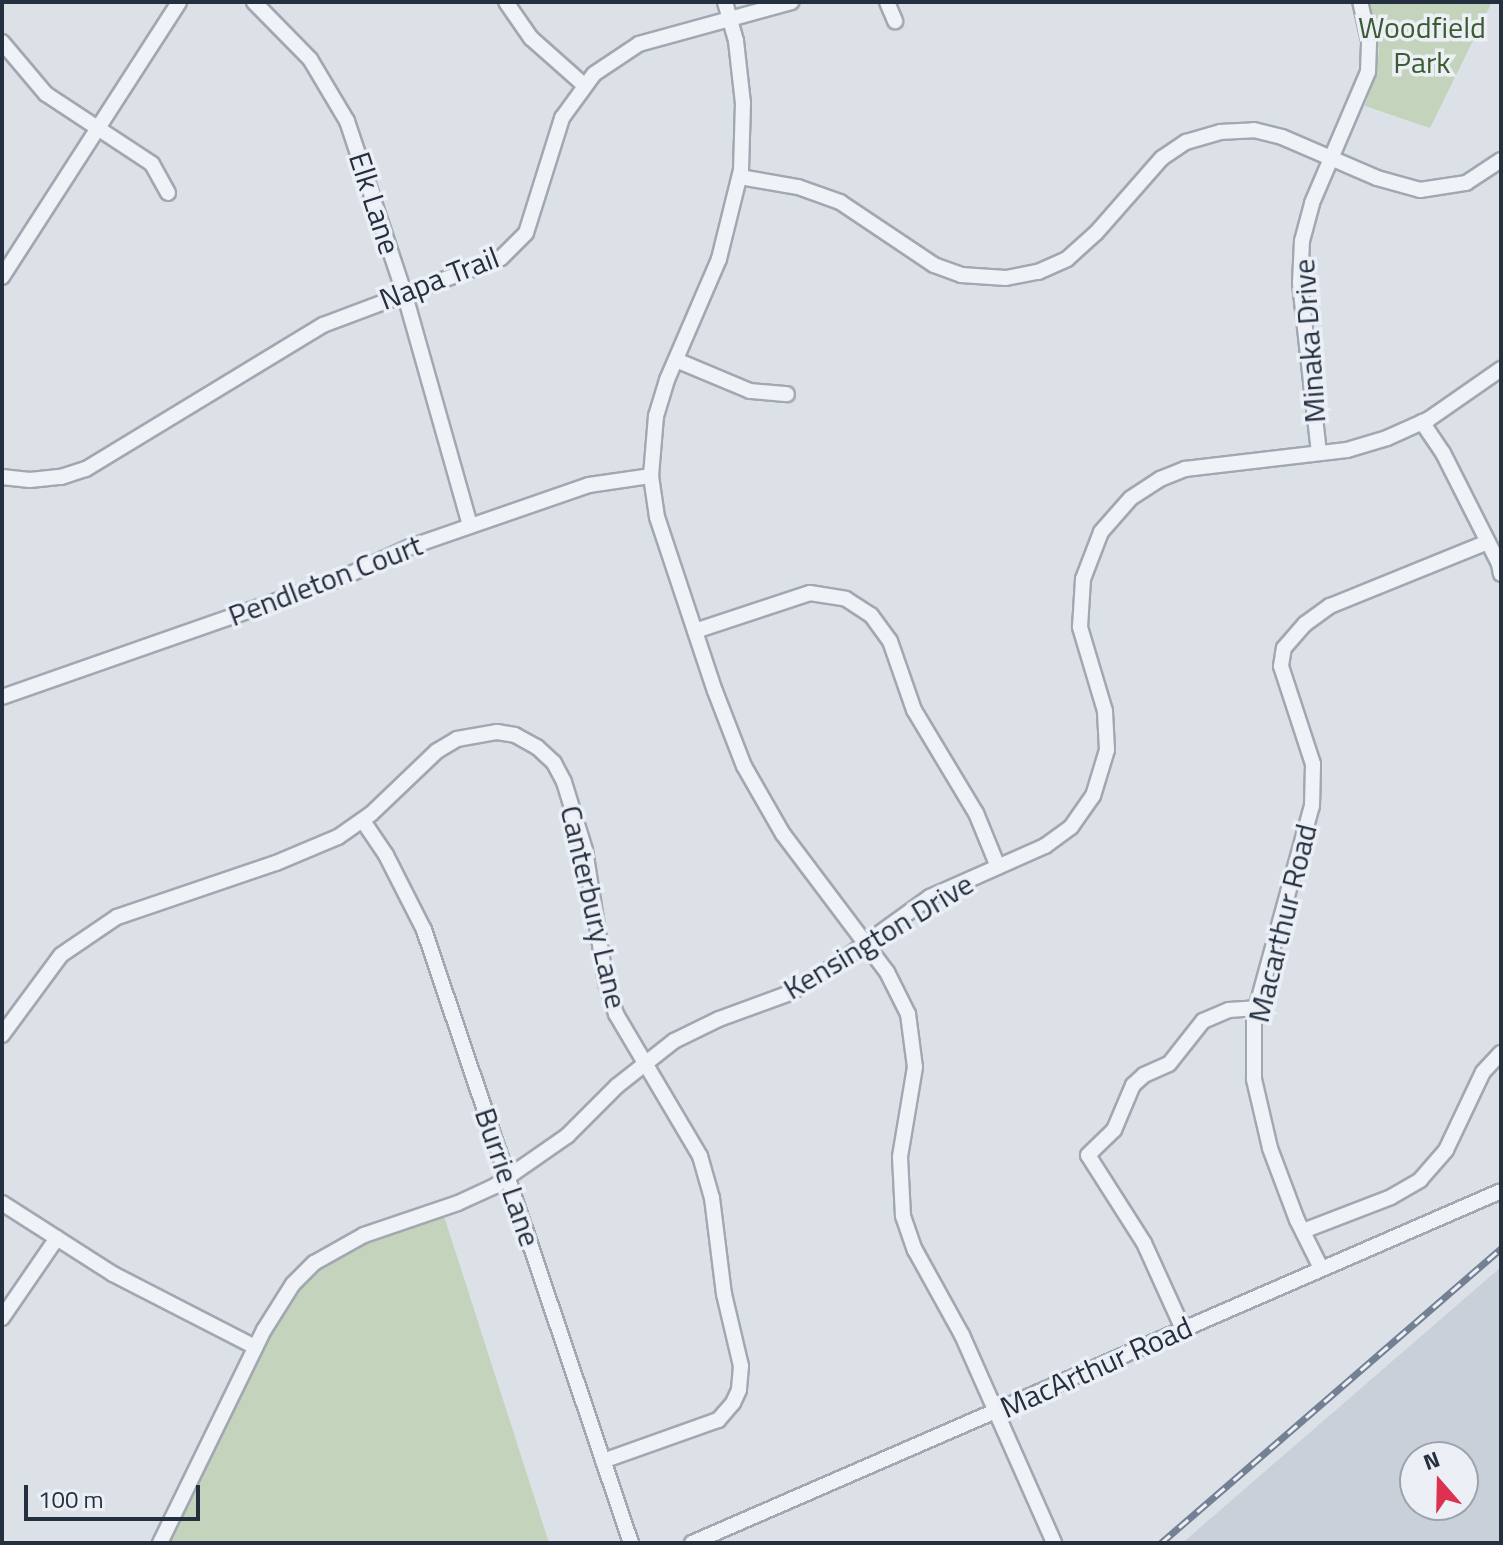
<!DOCTYPE html>
<html>
<head>
<meta charset="utf-8">
<style>
  body { margin:0 }
  #map { position:relative; width:1503px; height:1545px; overflow:hidden; background:#dce1e8; font-family:"Titillium Web",sans-serif }
  div>[style] { position:absolute }
  .built>* { inset:0; background:#cad0da }
  .green>* { inset:0; background:#c3d3bc }
  .roads { filter:drop-shadow(2px 0 #a1a8b2) drop-shadow(-2px 0 #a1a8b2) drop-shadow(0 2px #a1a8b2) drop-shadow(0 -2px #a1a8b2) }
  .minor>* { height:14px; margin:-7px; padding:0 7px; transform-origin:7px; border-radius:7px; background:#eff2f6 }
  .rail>* { height:7px; margin-top:-3.5px; transform-origin:0; background:repeating-linear-gradient(90deg,#ecf0f6 0 12px,#748093 0 24px); box-sizing:border-box; border-block:2px solid #748093 }
  span { translate:-50% -50%; white-space:nowrap; text-align:center; line-height:1.15; -webkit-text-stroke:7px #ecf0f6; paint-order:stroke }
  .park-label { font-size:30px; color:#395d30 }
  .street-label { font-size:30px; color:#242f40 }
  .frame { position:absolute; inset:0; border:4px solid #242f40; pointer-events:none }
  .north { position:absolute; left:1399px; top:1441px; width:80px; height:80px; box-sizing:border-box; background:#ecf0f6; border:2px solid #9ca3ad; border-radius:50%; rotate:340deg; font-size:22px; font-weight:700; line-height:32px; text-align:center; color:#242f40 }
  .north::after { content:''; display:block; margin:auto; width:28px; height:36px; background:#dc324f; clip-path:polygon(50% 0,100% 100%,50% 72%,0 100%) }
  .scale { position:absolute; left:24px; top:1485px; width:176px; height:36px; box-sizing:border-box; border:4px solid #242f40; border-top:0; padding-left:10px; font-size:24px; line-height:28px; white-space:nowrap; color:#242f40; -webkit-text-stroke:6px #ecf0f6; paint-order:stroke }
</style>
</head>
<body>
<div id="map">
  <div class="built">
    <div style="clip-path:polygon(evenodd,1501px 1267px,1501px 1543px,1182px 1543px,1188px 1538px,1501px 1267px,1415px 1457px,1463px 1457px,1463px 1505px,1415px 1505px,1415px 1457px)"></div>
  </div>
  <div class="green">
    <div style="clip-path:polygon(1369px 2px,1492px 2px,1430px 128px,1365px 106px,1376px 72px,1379px 50px)"></div>
    <div style="clip-path:polygon(444px 1216px,549px 1543px,165px 1543px,292px 1293px,316px 1267px,369px 1238px)"></div>
  </div>
  <div class="roads">
    <div class="minor">
      <div style="left:254px;top:2px;width:80px;rotate:45.5deg"></div>
      <div style="left:310px;top:59px;width:72px;rotate:59.2deg"></div>
      <div style="left:347px;top:121px;width:180px;rotate:71.6deg"></div>
      <div style="left:404px;top:292px;width:242px;rotate:74.2deg"></div>
      <div style="left:506px;top:2px;width:44px;rotate:55.2deg"></div>
      <div style="left:531px;top:38px;width:71px;rotate:41.6deg"></div>
      <div style="left:725px;top:2px;width:41px;rotate:74.2deg"></div>
      <div style="left:736px;top:41px;width:62px;rotate:83.6deg"></div>
      <div style="left:743px;top:103px;width:67px;rotate:91.7deg"></div>
      <div style="left:741px;top:170px;width:92px;rotate:103.9deg"></div>
      <div style="left:719px;top:259px;width:132px;rotate:113.3deg"></div>
      <div style="left:667px;top:380px;width:38px;rotate:107deg"></div>
      <div style="left:656px;top:416px;width:60px;rotate:94.8deg"></div>
      <div style="left:651px;top:476px;width:41px;rotate:81.7deg"></div>
      <div style="left:657px;top:517px;width:183px;rotate:71.6deg"></div>
      <div style="left:715px;top:691px;width:80px;rotate:68.9deg"></div>
      <div style="left:744px;top:766px;width:78px;rotate:60.2deg"></div>
      <div style="left:783px;top:834px;width:173px;rotate:53deg"></div>
      <div style="left:887px;top:972px;width:47px;rotate:63.4deg"></div>
      <div style="left:908px;top:1014px;width:53px;rotate:82.5deg"></div>
      <div style="left:915px;top:1067px;width:91px;rotate:99.5deg"></div>
      <div style="left:900px;top:1157px;width:59px;rotate:87.1deg"></div>
      <div style="left:903px;top:1216px;width:36px;rotate:71deg"></div>
      <div style="left:915px;top:1250px;width:97px;rotate:61.1deg"></div>
      <div style="left:962px;top:1335px;width:227px;rotate:66.1deg"></div>
      <div style="left:887px;top:2px;width:21px;rotate:67deg"></div>
      <div style="left:2px;top:42px;width:68px;rotate:49.8deg"></div>
      <div style="left:46px;top:94px;width:127px;rotate:33.4deg"></div>
      <div style="left:152px;top:164px;width:33px;rotate:61deg"></div>
      <div style="left:740px;top:177px;width:59px;rotate:9.8deg"></div>
      <div style="left:798px;top:187px;width:45px;rotate:19.7deg"></div>
      <div style="left:840px;top:202px;width:113px;rotate:33.8deg"></div>
      <div style="left:934px;top:265px;width:29px;rotate:20deg"></div>
      <div style="left:961px;top:275px;width:45px;rotate:3.8deg"></div>
      <div style="left:1006px;top:278px;width:33px;rotate:-11deg"></div>
      <div style="left:1038px;top:272px;width:32px;rotate:-24deg"></div>
      <div style="left:1067px;top:259px;width:39px;rotate:-42deg"></div>
      <div style="left:1096px;top:233px;width:100px;rotate:-48.7deg"></div>
      <div style="left:1162px;top:158px;width:29px;rotate:-34deg"></div>
      <div style="left:1186px;top:142px;width:35px;rotate:-16deg"></div>
      <div style="left:1220px;top:132px;width:34px;rotate:-3deg"></div>
      <div style="left:1254px;top:130px;width:29px;rotate:14deg"></div>
      <div style="left:1282px;top:137px;width:103px;rotate:23.3deg"></div>
      <div style="left:1377px;top:178px;width:45px;rotate:15.6deg"></div>
      <div style="left:1420px;top:190px;width:47px;rotate:-8.7deg"></div>
      <div style="left:1466px;top:183px;width:42px;rotate:-33.3deg"></div>
      <div style="left:2px;top:277px;width:327px;rotate:-57.2deg"></div>
      <div style="left:676px;top:360px;width:80px;rotate:22.7deg"></div>
      <div style="left:750px;top:391px;width:37px;rotate:5deg"></div>
      <div style="left:1422px;top:422px;width:37px;rotate:56deg"></div>
      <div style="left:1443px;top:453px;width:124px;rotate:63.2deg"></div>
      <div style="left:1499px;top:564px;width:10px;rotate:79deg"></div>
      <div style="left:1319px;top:453px;width:171px;rotate:-96.4deg"></div>
      <div style="left:1300px;top:283px;width:42px;rotate:-87.3deg"></div>
      <div style="left:1302px;top:241px;width:39px;rotate:-75deg"></div>
      <div style="left:1312px;top:203px;width:142px;rotate:-66.9deg"></div>
      <div style="left:1368px;top:72px;width:32px;rotate:-88deg"></div>
      <div style="left:1369px;top:40px;width:39px;rotate:-103deg"></div>
      <div style="left:2px;top:477px;width:28px;rotate:6deg"></div>
      <div style="left:30px;top:480px;width:31px;rotate:-6deg"></div>
      <div style="left:61px;top:477px;width:26px;rotate:-18deg"></div>
      <div style="left:86px;top:469px;width:277px;rotate:-31.3deg"></div>
      <div style="left:323px;top:325px;width:190px;rotate:-20.6deg"></div>
      <div style="left:501px;top:258px;width:35px;rotate:-45deg"></div>
      <div style="left:526px;top:233px;width:121px;rotate:-72.6deg"></div>
      <div style="left:562px;top:118px;width:54px;rotate:-54deg"></div>
      <div style="left:594px;top:74px;width:54px;rotate:-33.7deg"></div>
      <div style="left:639px;top:44px;width:158px;rotate:-15.4deg"></div>
      <div style="left:695px;top:631px;width:121px;rotate:-18.3deg"></div>
      <div style="left:810px;top:593px;width:36px;rotate:9deg"></div>
      <div style="left:846px;top:599px;width:30px;rotate:33deg"></div>
      <div style="left:871px;top:615px;width:32px;rotate:54deg"></div>
      <div style="left:890px;top:641px;width:73px;rotate:70.8deg"></div>
      <div style="left:914px;top:710px;width:120px;rotate:59deg"></div>
      <div style="left:976px;top:813px;width:58px;rotate:67.8deg"></div>
      <div style="left:2px;top:697px;width:355px;rotate:-19.3deg"></div>
      <div style="left:337px;top:580px;width:80px;rotate:-24.3deg"></div>
      <div style="left:410px;top:547px;width:189px;rotate:-19.1deg"></div>
      <div style="left:589px;top:485px;width:63px;rotate:-8.3deg"></div>
      <div style="left:363px;top:821px;width:41px;rotate:55.9deg"></div>
      <div style="left:386px;top:855px;width:84px;rotate:63.1deg"></div>
      <div style="left:424px;top:930px;width:647px;rotate:71.34deg"></div>
      <div style="left:2px;top:1035px;width:99px;rotate:-53.6deg"></div>
      <div style="left:61px;top:955px;width:68px;rotate:-34.2deg"></div>
      <div style="left:117px;top:917px;width:168px;rotate:-18.8deg"></div>
      <div style="left:276px;top:863px;width:67px;rotate:-22.8deg"></div>
      <div style="left:338px;top:837px;width:40px;rotate:-34.9deg"></div>
      <div style="left:371px;top:814px;width:91px;rotate:-43.7deg"></div>
      <div style="left:437px;top:751px;width:23px;rotate:-31deg"></div>
      <div style="left:457px;top:739px;width:41px;rotate:-9.9deg"></div>
      <div style="left:497px;top:732px;width:18px;rotate:9deg"></div>
      <div style="left:515px;top:735px;width:25px;rotate:29deg"></div>
      <div style="left:537px;top:747px;width:23px;rotate:43deg"></div>
      <div style="left:554px;top:763px;width:21px;rotate:62deg"></div>
      <div style="left:564px;top:782px;width:71px;rotate:72.8deg"></div>
      <div style="left:585px;top:850px;width:135px;rotate:81deg"></div>
      <div style="left:606px;top:983px;width:33px;rotate:72deg"></div>
      <div style="left:616px;top:1014px;width:165px;rotate:59.4deg"></div>
      <div style="left:700px;top:1156px;width:44px;rotate:74.1deg"></div>
      <div style="left:712px;top:1198px;width:97px;rotate:82.9deg"></div>
      <div style="left:724px;top:1294px;width:74px;rotate:76.7deg"></div>
      <div style="left:741px;top:1366px;width:24px;rotate:95deg"></div>
      <div style="left:739px;top:1390px;width:14px;rotate:115deg"></div>
      <div style="left:733px;top:1403px;width:23px;rotate:131deg"></div>
      <div style="left:718px;top:1420px;width:122px;rotate:160.4deg"></div>
      <div style="left:2px;top:1203px;width:132px;rotate:32.6deg"></div>
      <div style="left:113px;top:1274px;width:160px;rotate:27.2deg"></div>
      <div style="left:1303px;top:1231px;width:94px;rotate:-21.1deg"></div>
      <div style="left:1391px;top:1197px;width:34px;rotate:-30deg"></div>
      <div style="left:1420px;top:1180px;width:40px;rotate:-49deg"></div>
      <div style="left:1446px;top:1150px;width:86px;rotate:-64.6deg"></div>
      <div style="left:1483px;top:1072px;width:26px;rotate:-47deg"></div>
      <div style="left:1321px;top:1268px;width:54px;rotate:-116.6deg"></div>
      <div style="left:1297px;top:1220px;width:77px;rotate:-110.6deg"></div>
      <div style="left:1270px;top:1148px;width:71px;rotate:-103.1deg"></div>
      <div style="left:1254px;top:1079px;width:63px;rotate:-90deg"></div>
      <div style="left:1254px;top:1016px;width:218px;rotate:-74.6deg"></div>
      <div style="left:1312px;top:806px;width:42px;rotate:-88.6deg"></div>
      <div style="left:1313px;top:764px;width:103px;rotate:-108.1deg"></div>
      <div style="left:1281px;top:666px;width:18px;rotate:-81deg"></div>
      <div style="left:1284px;top:648px;width:32px;rotate:-49deg"></div>
      <div style="left:1305px;top:624px;width:31px;rotate:-36deg"></div>
      <div style="left:1330px;top:606px;width:170px;rotate:-22.1deg"></div>
      <div style="left:2px;top:1318px;width:97px;rotate:-55.5deg"></div>
      <div style="left:1183px;top:1329px;width:94px;rotate:-114.4deg"></div>
      <div style="left:1144px;top:1243px;width:104px;rotate:-122.5deg"></div>
      <div style="left:1088px;top:1155px;width:36px;rotate:-44deg"></div>
      <div style="left:1114px;top:1130px;width:49px;rotate:-67.1deg"></div>
      <div style="left:1133px;top:1085px;width:15px;rotate:-42deg"></div>
      <div style="left:1144px;top:1075px;width:27px;rotate:-24deg"></div>
      <div style="left:1169px;top:1064px;width:55px;rotate:-51.7deg"></div>
      <div style="left:1203px;top:1021px;width:28px;rotate:-23deg"></div>
      <div style="left:1229px;top:1010px;width:27px;rotate:-4deg"></div>
      <div style="left:160px;top:1543px;width:237px;rotate:-64deg"></div>
      <div style="left:264px;top:1330px;width:54px;rotate:-57.8deg"></div>
      <div style="left:293px;top:1284px;width:30px;rotate:-45deg"></div>
      <div style="left:314px;top:1263px;width:57px;rotate:-29.2deg"></div>
      <div style="left:364px;top:1235px;width:99px;rotate:-18.8deg"></div>
      <div style="left:458px;top:1203px;width:41px;rotate:-24.7deg"></div>
      <div style="left:495px;top:1186px;width:88px;rotate:-34.8deg"></div>
      <div style="left:567px;top:1136px;width:71px;rotate:-45deg"></div>
      <div style="left:617px;top:1086px;width:73px;rotate:-38.3deg"></div>
      <div style="left:674px;top:1041px;width:50px;rotate:-26.1deg"></div>
      <div style="left:719px;top:1019px;width:76px;rotate:-20.1deg"></div>
      <div style="left:790px;top:993px;width:47px;rotate:-31deg"></div>
      <div style="left:830px;top:969px;width:123px;rotate:-35.8deg"></div>
      <div style="left:930px;top:897px;width:126px;rotate:-23.9deg"></div>
      <div style="left:1045px;top:846px;width:32px;rotate:-36deg"></div>
      <div style="left:1071px;top:827px;width:38px;rotate:-55deg"></div>
      <div style="left:1093px;top:796px;width:48px;rotate:-73.1deg"></div>
      <div style="left:1107px;top:750px;width:39px;rotate:-93deg"></div>
      <div style="left:1105px;top:711px;width:88px;rotate:-106.6deg"></div>
      <div style="left:1080px;top:627px;width:48px;rotate:-86.4deg"></div>
      <div style="left:1083px;top:579px;width:50px;rotate:-69deg"></div>
      <div style="left:1101px;top:532px;width:45px;rotate:-48.6deg"></div>
      <div style="left:1131px;top:498px;width:35px;rotate:-33deg"></div>
      <div style="left:1160px;top:479px;width:27px;rotate:-22deg"></div>
      <div style="left:1185px;top:469px;width:163px;rotate:-6.7deg"></div>
      <div style="left:1347px;top:450px;width:42px;rotate:-16.7deg"></div>
      <div style="left:1387px;top:438px;width:46px;rotate:-24.3deg"></div>
      <div style="left:1429px;top:419px;width:88px;rotate:-34.8deg"></div>
      <div style="left:692px;top:1543px;width:882px;rotate:-23.51deg"></div>
    </div>
  </div>
  <div class="rail">
    <div style="left:1161px;top:1543px;width:450px;rotate:-40.9deg"></div>
  </div>
  <div class="park-label">
    <span style="left:1422px;top:44px">Woodfield<br>Park</span>
  </div>
  <div class="street-label">
    <span style="left:375px;top:203px;rotate:72deg">Elk Lane</span>
    <span style="left:439px;top:278px;rotate:-21deg">Napa Trail</span>
    <span style="left:1309px;top:341px;rotate:-94deg">Minaka Drive</span>
    <span style="left:325px;top:580px;rotate:-21deg">Pendleton Court</span>
    <span style="left:594px;top:907px;rotate:77deg">Canterbury Lane</span>
    <span style="left:1282px;top:923px;rotate:-76deg">Macarthur Road</span>
    <span style="left:878px;top:936px;rotate:-31deg">Kensington Drive</span>
    <span style="left:508px;top:1177px;rotate:71deg">Burrie Lane</span>
    <span style="left:1096px;top:1367px;rotate:-24deg">MacArthur Road</span>
  </div>
  <div class="frame"></div>
  <div class="north">N</div>
  <div class="scale">100 m</div>
</div>
</body>
</html>
